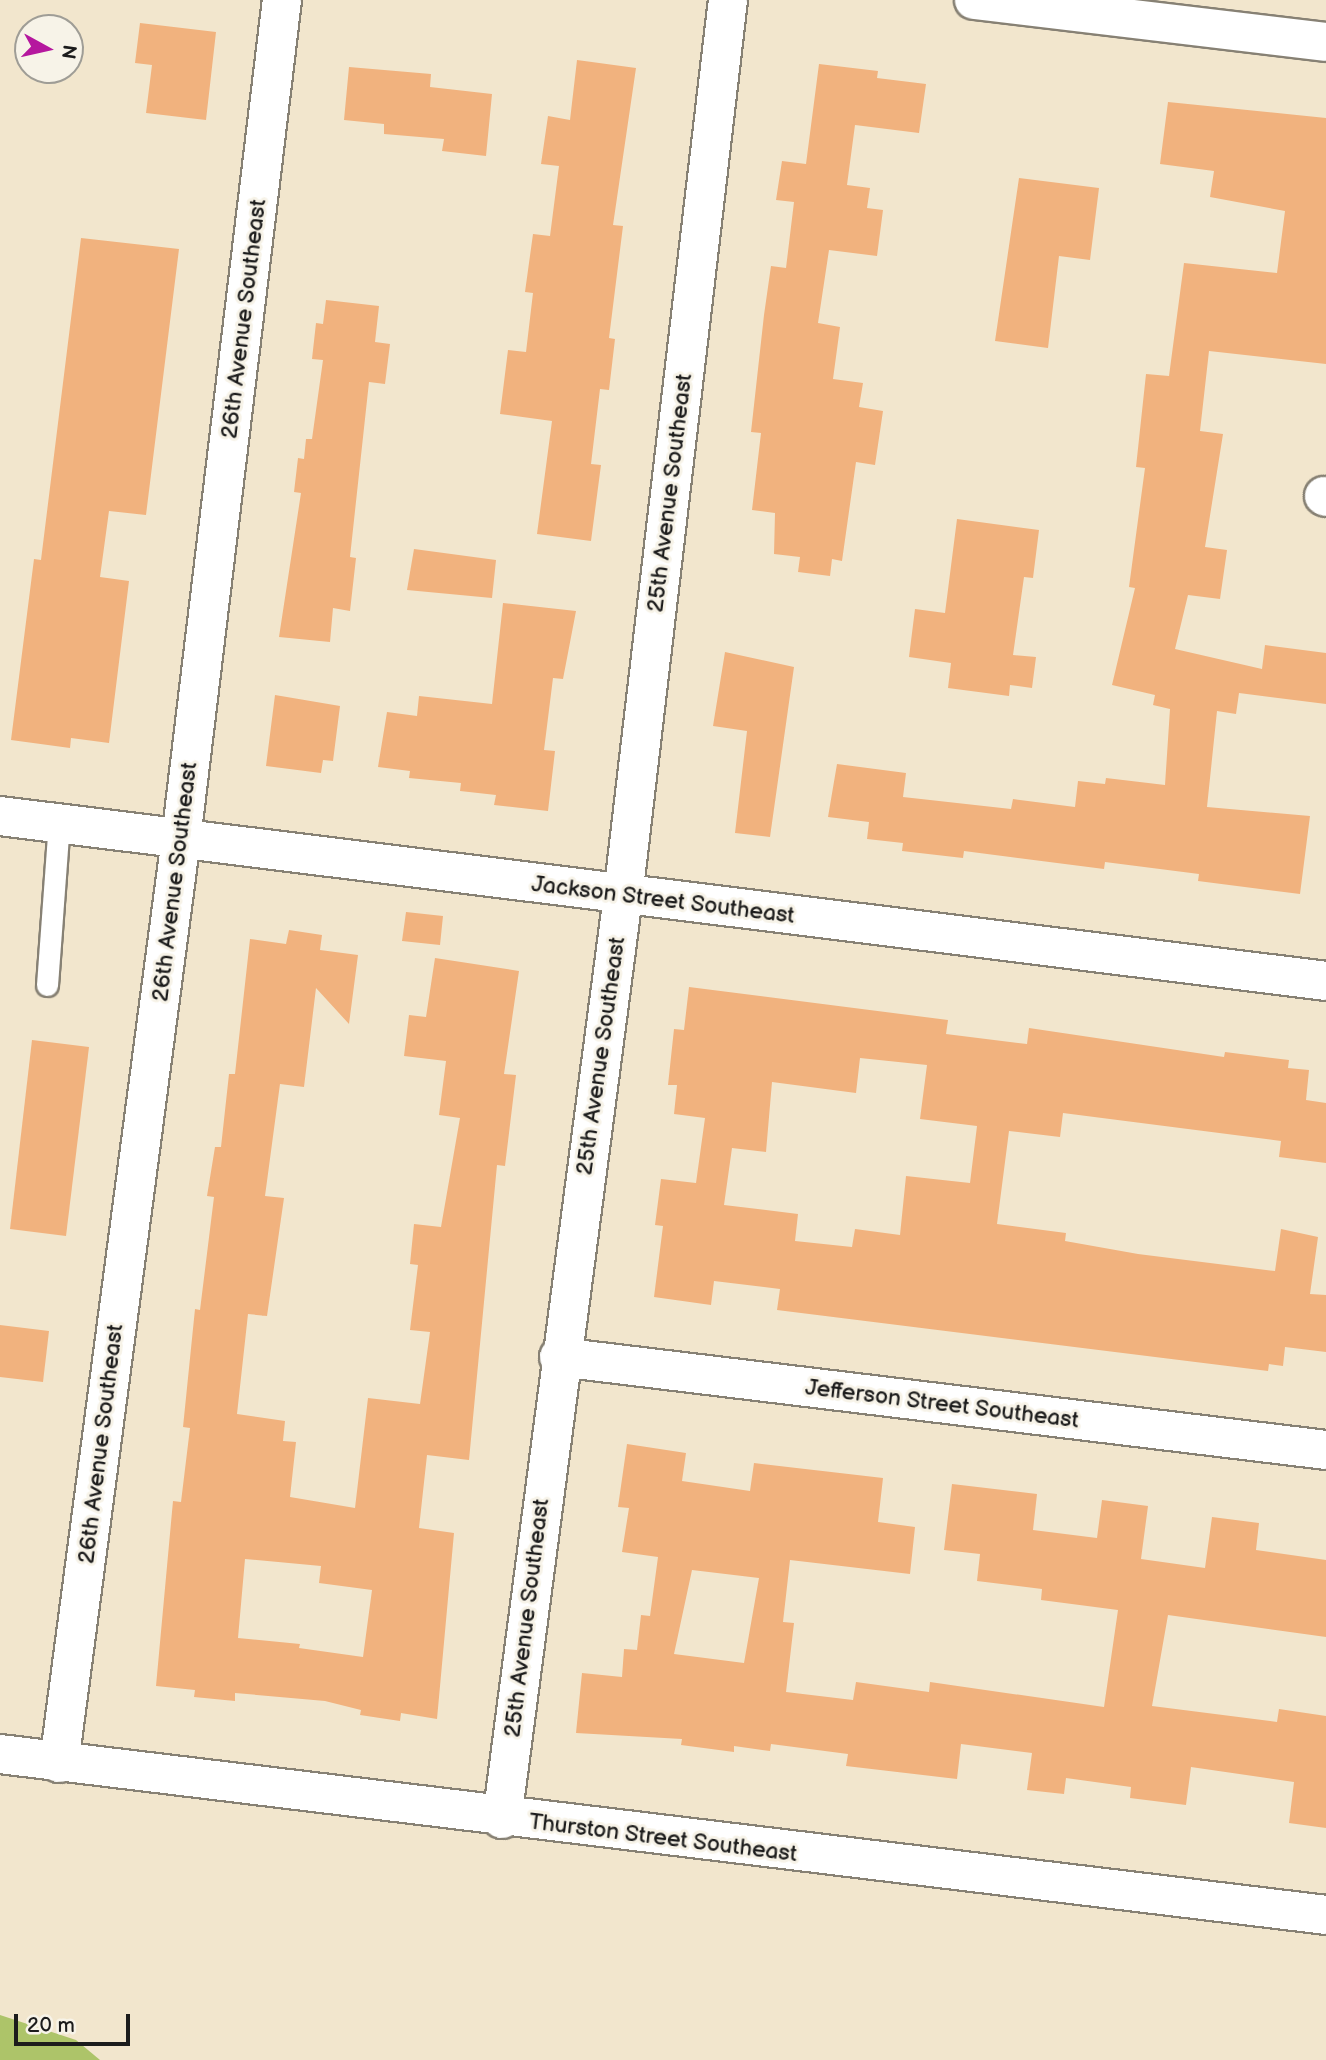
<!DOCTYPE html>
<html>
<head>
<meta charset="utf-8">
<style>
  body { margin:0 }
  #map { position:relative; width:1326px; height:2060px; overflow:hidden; background:#f2e6cd; font-family:"Balsamiq Sans",sans-serif }
  div>[style] { position:absolute }
  .green>* { inset:0; background:#adc469 }
  .building>* { inset:0; background:#f1b27e }
  .roads { filter:drop-shadow(2px 0 #878174) drop-shadow(-2px 0 #878174) drop-shadow(0 2px #878174) drop-shadow(0 -2px #878174) }
  .lane>* { height:21px; margin:-10.5px; padding:0 10.5px; transform-origin:10.5px; border-radius:10.5px; background:#fff }
  .street>* { height:38px; margin:-19px; padding:0 19px; transform-origin:19px; border-radius:19px; background:#fff }
  .secondary>* { height:38px; margin:-19px; padding:0 19px; transform-origin:19px; border-radius:19px; background:#fff }
  span { translate:-50% -50%; white-space:nowrap; text-align:center; line-height:1.15; -webkit-text-stroke:6px #f7f3e8; paint-order:stroke }
  .street-label { font-size:23px; color:#1c1c1c }
  .north { position:absolute; left:14px; top:14px; width:70px; height:70px; box-sizing:border-box; background:#f7f3e8; border:2px solid #9f9d96; border-radius:50%; rotate:98deg; font-size:19px; font-weight:700; line-height:28px; text-align:center; color:#1c1c1c }
  .north::after { content:''; display:block; margin:auto; width:24px; height:32px; background:#b5179e; clip-path:polygon(50% 0,100% 100%,50% 72%,0 100%) }
  .scale { position:absolute; left:14px; top:2014px; width:116px; height:32px; box-sizing:border-box; border:4px solid #1c1c1c; border-top:0; padding-left:9px; font-size:21px; line-height:24px; white-space:nowrap; color:#1c1c1c; -webkit-text-stroke:5px #f7f3e8; paint-order:stroke }
</style>
</head>
<body>
<div id="map">
  <div class="green">
    <div style="clip-path:polygon(0 2015px,76px 2040px,100px 2060px,0 2060px)"></div>
  </div>
  <div class="building">
    <div style="clip-path:polygon(140px 23px,216px 32px,206px 120px,146px 113px,152px 65px,135px 63px)"></div>
    <div style="clip-path:polygon(577px 60px,636px 68px,613px 225px,623px 226px,609px 338px,615px 339px,609px 390px,600px 389px,591px 464px,601px 465px,591px 541px,537px 534px,552px 421px,500px 414px,508px 350px,526px 352px,533px 293px,525px 292px,533px 234px,550px 236px,559px 166px,541px 164px,548px 116px,570px 120px)"></div>
    <div style="clip-path:polygon(819px 64px,878px 71px,877px 78px,926px 84px,919px 133px,855px 125px,847px 185px,870px 188px,867px 208px,883px 210px,877px 256px,829px 250px,818px 323px,840px 327px,833px 379px,863px 383px,859px 407px,883px 411px,875px 465px,856px 462px,842px 561px,832px 559px,830px 576px,798px 572px,800px 557px,774px 554px,775px 513px,752px 510px,761px 433px,751px 432px,764px 315px,771px 266px,786px 268px,794px 202px,776px 200px,782px 161px,806px 164px)"></div>
    <div style="clip-path:polygon(349px 67px,431px 74px,430px 87px,492px 94px,486px 156px,442px 151px,444px 139px,384px 134px,384px 124px,344px 120px)"></div>
    <div style="clip-path:polygon(1168px 102px,1326px 118px,1326px 364px,1209px 351px,1200px 431px,1223px 434px,1205px 547px,1227px 550px,1220px 599px,1188px 595px,1175px 649px,1262px 669px,1265px 645px,1326px 653px,1326px 704px,1239px 693px,1236px 714px,1217px 711px,1207px 807px,1310px 816px,1300px 894px,1198px 881px,1199px 874px,1105px 862px,1104px 869px,964px 851px,963px 858px,902px 851px,903px 843px,867px 839px,869px 822px,828px 817px,837px 764px,906px 773px,903px 797px,1011px 809px,1013px 799px,1075px 807px,1078px 781px,1105px 784px,1106px 778px,1165px 785px,1170px 709px,1153px 705px,1155px 695px,1112px 685px,1135px 588px,1129px 587px,1145px 468px,1136px 467px,1146px 374px,1169px 376px,1184px 263px,1277px 273px,1285px 211px,1210px 197px,1214px 171px,1160px 164px)"></div>
    <div style="clip-path:polygon(1019px 178px,1099px 188px,1090px 260px,1059px 256px,1048px 348px,995px 341px)"></div>
    <div style="clip-path:polygon(81px 238px,179px 249px,146px 515px,109px 511px,100px 577px,129px 581px,109px 743px,71px 738px,70px 748px,11px 740px,34px 559px,41px 560px)"></div>
    <div style="clip-path:polygon(326px 300px,379px 306px,375px 342px,390px 344px,385px 384px,369px 382px,350px 557px,356px 558px,350px 611px,333px 608px,330px 642px,279px 637px,301px 493px,294px 492px,298px 458px,304px 459px,306px 439px,312px 439px,323px 360px,312px 359px,316px 323px,323px 324px)"></div>
    <div style="clip-path:polygon(957px 519px,1039px 530px,1033px 578px,1024px 577px,1013px 655px,1036px 657px,1032px 688px,1010px 685px,1009px 696px,948px 688px,951px 663px,909px 657px,915px 609px,945px 613px)"></div>
    <div style="clip-path:polygon(414px 549px,496px 560px,492px 598px,407px 590px)"></div>
    <div style="clip-path:polygon(503px 603px,576px 611px,563px 679px,553px 678px,544px 750px,555px 751px,548px 811px,494px 805px,496px 795px,460px 791px,461px 783px,409px 778px,410px 771px,378px 767px,387px 712px,417px 716px,419px 696px,492px 704px)"></div>
    <div style="clip-path:polygon(725px 652px,794px 667px,770px 837px,735px 833px,747px 731px,713px 726px)"></div>
    <div style="clip-path:polygon(275px 695px,340px 706px,333px 761px,323px 760px,321px 773px,266px 766px)"></div>
    <div style="clip-path:polygon(406px 912px,443px 916px,440px 945px,402px 941px)"></div>
    <div style="clip-path:polygon(evenodd,289px 930px,322px 935px,320px 950px,358px 955px,349px 1024px,316px 988px,304px 1087px,280px 1084px,265px 1196px,284px 1198px,267px 1316px,248px 1314px,237px 1414px,285px 1421px,283px 1441px,296px 1442px,290px 1497px,355px 1508px,368px 1398px,420px 1404px,430px 1332px,410px 1330px,418px 1265px,410px 1264px,414px 1224px,441px 1227px,460px 1118px,439px 1115px,446px 1061px,404px 1056px,409px 1015px,426px 1017px,435px 958px,519px 971px,504px 1074px,516px 1075px,505px 1166px,497px 1165px,469px 1460px,427px 1455px,419px 1528px,454px 1533px,437px 1719px,401px 1713px,400px 1721px,360px 1715px,361px 1710px,325px 1701px,235px 1693px,235px 1701px,194px 1697px,195px 1690px,156px 1686px,173px 1501px,181px 1502px,190px 1428px,183px 1427px,195px 1309px,200px 1310px,214px 1197px,207px 1196px,215px 1147px,221px 1147px,229px 1074px,235px 1074px,250px 939px,286px 944px,289px 930px,245px 1559px,321px 1566px,319px 1583px,372px 1590px,363px 1657px,299px 1648px,300px 1644px,238px 1638px,245px 1559px)"></div>
    <div style="clip-path:polygon(evenodd,689px 987px,948px 1020px,946px 1034px,1027px 1044px,1029px 1028px,1224px 1057px,1225px 1052px,1289px 1060px,1288px 1068px,1309px 1070px,1306px 1100px,1326px 1103px,1326px 1163px,1279px 1157px,1281px 1141px,1063px 1113px,1060px 1137px,1009px 1131px,997px 1224px,1066px 1233px,1065px 1241px,1138px 1254px,1275px 1271px,1281px 1229px,1318px 1237px,1310px 1294px,1326px 1295px,1326px 1352px,1285px 1347px,1283px 1366px,1269px 1364px,1268px 1371px,777px 1310px,780px 1289px,714px 1281px,711px 1305px,654px 1297px,663px 1226px,655px 1225px,661px 1179px,696px 1183px,705px 1118px,674px 1114px,677px 1085px,668px 1085px,674px 1029px,684px 1030px,689px 987px,860px 1058px,927px 1065px,920px 1119px,977px 1126px,970px 1183px,906px 1176px,900px 1235px,855px 1229px,852px 1247px,795px 1241px,798px 1214px,724px 1205px,732px 1148px,766px 1152px,772px 1082px,856px 1093px,860px 1058px)"></div>
    <div style="clip-path:polygon(32px 1040px,89px 1047px,66px 1236px,10px 1229px)"></div>
    <div style="clip-path:polygon(0 1325px,49px 1331px,43px 1382px,0 1377px)"></div>
    <div style="clip-path:polygon(evenodd,627px 1444px,686px 1453px,682px 1481px,750px 1491px,754px 1463px,883px 1478px,878px 1522px,915px 1527px,910px 1574px,790px 1560px,783px 1622px,794px 1623px,786px 1692px,853px 1700px,856px 1682px,929px 1692px,930px 1682px,1104px 1707px,1118px 1610px,1041px 1600px,1042px 1589px,977px 1581px,980px 1554px,944px 1550px,952px 1484px,1037px 1494px,1033px 1530px,1097px 1538px,1102px 1500px,1148px 1506px,1141px 1559px,1205px 1568px,1212px 1517px,1259px 1523px,1256px 1550px,1326px 1560px,1326px 1637px,1168px 1615px,1152px 1706px,1277px 1722px,1279px 1709px,1326px 1716px,1326px 1828px,1289px 1823px,1294px 1782px,1191px 1767px,1186px 1805px,1130px 1798px,1131px 1787px,1066px 1778px,1064px 1794px,1027px 1790px,1032px 1753px,961px 1744px,957px 1779px,846px 1766px,848px 1754px,771px 1744px,770px 1751px,734px 1746px,734px 1752px,681px 1745px,682px 1739px,576px 1733px,582px 1673px,622px 1677px,624px 1649px,637px 1650px,641px 1615px,650px 1616px,658px 1557px,622px 1552px,629px 1508px,618px 1507px,627px 1444px,692px 1570px,759px 1578px,744px 1663px,674px 1654px,692px 1570px)"></div>
  </div>
  <div class="roads">
    <div class="lane">
      <div style="left:47px;top:985px;width:162px;rotate:-85.8deg"></div>
    </div>
    <div class="street">
      <div style="left:1324px;top:496px;width:2px;rotate:27deg"></div>
      <div style="left:559px;top:1357px;width:773px;rotate:6.91deg"></div>
      <div style="left:0;top:1754px;width:1336px;rotate:6.92deg"></div>
      <div style="left:59px;top:1763px;width:932px;rotate:-82.48deg"></div>
      <div style="left:181px;top:839px;width:845px;rotate:-83.14deg"></div>
      <div style="left:502px;top:1819px;width:931px;rotate:-82.53deg"></div>
      <div style="left:623px;top:896px;width:902px;rotate:-83.32deg"></div>
    </div>
    <div class="secondary">
      <div style="left:974px;top:0;width:354px;rotate:6.8deg"></div>
      <div style="left:0;top:816px;width:1336px;rotate:7.09deg"></div>
    </div>
  </div>
  <div class="street-label">
    <span style="left:244px;top:319px;rotate:-83deg">26th Avenue Southeast</span>
    <span style="left:670px;top:493px;rotate:-83deg">25th Avenue Southeast</span>
    <span style="left:175px;top:882px;rotate:-83deg">26th Avenue Southeast</span>
    <span style="left:663px;top:900px;rotate:7deg">Jackson Street Southeast</span>
    <span style="left:601px;top:1056px;rotate:-82deg">25th Avenue Southeast</span>
    <span style="left:942px;top:1404px;rotate:7deg">Jefferson Street Southeast</span>
    <span style="left:101px;top:1444px;rotate:-83deg">26th Avenue Southeast</span>
    <span style="left:527px;top:1618px;rotate:-83deg">25th Avenue Southeast</span>
    <span style="left:663px;top:1838px;rotate:7deg">Thurston Street Southeast</span>
  </div>
  <div class="north">N</div>
  <div class="scale">20 m</div>
</div>
</body>
</html>
